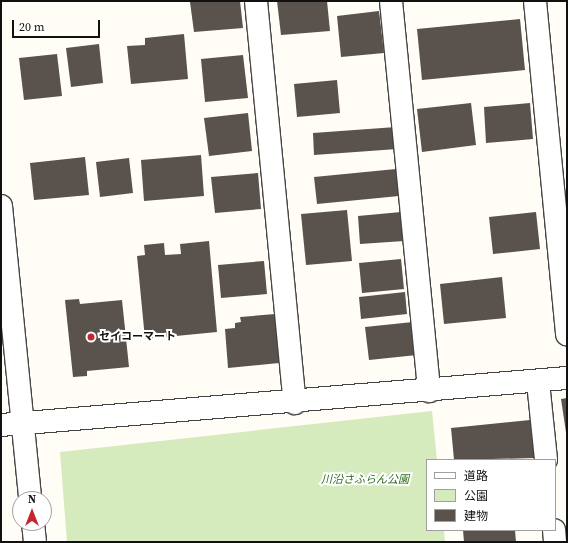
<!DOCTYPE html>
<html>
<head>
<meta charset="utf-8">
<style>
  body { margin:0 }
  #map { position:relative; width:568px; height:543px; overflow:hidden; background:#fffdf5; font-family:"Source Serif 4","Noto Sans JP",serif }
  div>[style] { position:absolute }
  .green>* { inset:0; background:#d5ebbd }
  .building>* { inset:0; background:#5a524d }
  .roads { filter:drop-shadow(1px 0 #444) drop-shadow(-1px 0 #444) drop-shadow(0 1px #444) drop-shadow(0 -1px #444) }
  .minor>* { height:22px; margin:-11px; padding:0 11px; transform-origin:11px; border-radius:11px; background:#fff }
  .tertiary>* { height:22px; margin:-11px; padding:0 11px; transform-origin:11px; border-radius:11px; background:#fff }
  .dots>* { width:11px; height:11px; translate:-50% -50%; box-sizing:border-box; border:2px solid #fff; border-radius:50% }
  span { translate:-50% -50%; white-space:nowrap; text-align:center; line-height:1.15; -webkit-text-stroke:4px #fff; paint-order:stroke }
  .poi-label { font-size:11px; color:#111; font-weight:700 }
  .left { translate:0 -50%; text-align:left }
  .park-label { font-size:11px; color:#2f6b1f; font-style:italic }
  .frame { position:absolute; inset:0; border:2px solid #111; pointer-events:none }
  .legend { position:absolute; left:426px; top:459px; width:130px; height:72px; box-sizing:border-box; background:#fff; border:1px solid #a0a0a0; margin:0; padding:5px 7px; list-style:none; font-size:12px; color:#111 }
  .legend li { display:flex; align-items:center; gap:8px; height:20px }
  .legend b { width:20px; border:1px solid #a0a0a0 }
  .north { position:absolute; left:12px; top:491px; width:40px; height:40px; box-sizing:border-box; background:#fff; border:1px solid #a0a0a0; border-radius:50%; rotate:0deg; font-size:11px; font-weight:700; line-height:16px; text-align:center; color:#111 }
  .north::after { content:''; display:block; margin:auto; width:14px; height:18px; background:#c4262e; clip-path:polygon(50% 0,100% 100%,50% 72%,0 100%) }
  .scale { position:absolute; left:12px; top:20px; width:88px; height:18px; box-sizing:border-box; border:2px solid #111; border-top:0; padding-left:5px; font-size:12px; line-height:14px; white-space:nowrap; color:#111; -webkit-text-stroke:3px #fff; paint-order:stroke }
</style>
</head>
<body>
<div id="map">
  <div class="green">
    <div style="clip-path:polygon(432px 411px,437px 460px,427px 460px,427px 530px,444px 530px,445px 542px,67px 542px,60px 452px)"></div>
  </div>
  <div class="building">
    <div style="clip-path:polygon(240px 1px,243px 28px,194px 32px,190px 2px)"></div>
    <div style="clip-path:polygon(277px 1px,327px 1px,330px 31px,281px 35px)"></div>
    <div style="clip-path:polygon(379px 11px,384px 53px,341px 57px,337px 16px)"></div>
    <div style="clip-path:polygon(520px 19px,525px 70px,422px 80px,417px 29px)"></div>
    <div style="clip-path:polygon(184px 34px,188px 79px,131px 84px,127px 46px,145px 45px,145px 38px)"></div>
    <div style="clip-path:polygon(99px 44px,103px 83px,71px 87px,66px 48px)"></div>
    <div style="clip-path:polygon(57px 54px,62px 96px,24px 100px,19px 58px)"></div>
    <div style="clip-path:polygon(243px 55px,248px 98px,205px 102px,201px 59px)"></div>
    <div style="clip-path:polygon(337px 80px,340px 113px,297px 117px,294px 84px)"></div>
    <div style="clip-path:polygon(471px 103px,476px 145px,422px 152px,417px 109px)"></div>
    <div style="clip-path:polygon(530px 103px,533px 139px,486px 143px,484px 107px)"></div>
    <div style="clip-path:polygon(248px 113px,252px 151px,209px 156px,204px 118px)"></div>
    <div style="clip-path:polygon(396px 127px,397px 149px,314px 155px,313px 133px)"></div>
    <div style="clip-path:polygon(201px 155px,204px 196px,144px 201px,141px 160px)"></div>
    <div style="clip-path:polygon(85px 157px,89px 195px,34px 200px,30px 163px)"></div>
    <div style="clip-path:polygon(129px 158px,133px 193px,100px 197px,96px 162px)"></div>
    <div style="clip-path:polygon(396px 169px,399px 196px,317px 204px,314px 177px)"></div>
    <div style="clip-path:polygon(258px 173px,261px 209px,215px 213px,211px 177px)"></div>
    <div style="clip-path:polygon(347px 210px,352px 261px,306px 265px,301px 214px)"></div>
    <div style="clip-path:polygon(401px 212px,404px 241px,360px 244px,358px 216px)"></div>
    <div style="clip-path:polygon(536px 212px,540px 249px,493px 254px,489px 217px)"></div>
    <div style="clip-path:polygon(209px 241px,217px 332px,145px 339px,137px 256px,145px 255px,144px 245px,164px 243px,165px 255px,181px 254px,180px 244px)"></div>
    <div style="clip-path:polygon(401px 259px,404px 289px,362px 293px,359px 263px)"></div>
    <div style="clip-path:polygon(264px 261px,267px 294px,221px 298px,218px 265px)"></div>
    <div style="clip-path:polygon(502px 277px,506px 318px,444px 324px,440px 284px)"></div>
    <div style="clip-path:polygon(405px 292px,407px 314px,361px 319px,359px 297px)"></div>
    <div style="clip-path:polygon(79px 299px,80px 304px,122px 300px,129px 367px,87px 371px,87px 376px,73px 377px,65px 300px)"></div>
    <div style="clip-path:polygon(275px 314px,279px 363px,228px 368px,225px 329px,235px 328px,235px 323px,241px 322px,240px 317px)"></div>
    <div style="clip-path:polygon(413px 322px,417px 355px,369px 360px,365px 327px)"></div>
    <div style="clip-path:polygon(567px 398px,567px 439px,561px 399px)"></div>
    <div style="clip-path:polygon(530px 420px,534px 458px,454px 460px,451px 428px)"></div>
    <div style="clip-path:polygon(463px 530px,515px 530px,516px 542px,464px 542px)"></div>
  </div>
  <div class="roads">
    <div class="minor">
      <div style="left:256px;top:1px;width:404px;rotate:84.5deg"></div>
      <div style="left:391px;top:1px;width:392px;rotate:84.4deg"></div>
      <div style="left:535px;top:1px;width:335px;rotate:84.5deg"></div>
      <div style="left:1px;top:206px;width:294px;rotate:84.3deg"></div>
      <div style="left:538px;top:382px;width:78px;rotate:84.1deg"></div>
      <div style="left:33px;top:523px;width:19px;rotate:84deg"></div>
      <div style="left:554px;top:530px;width:12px;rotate:85deg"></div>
    </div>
    <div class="tertiary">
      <div style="left:1px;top:425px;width:568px;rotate:-4.75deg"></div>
    </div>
  </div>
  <div class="dots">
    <div style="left:91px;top:337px;background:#c4262e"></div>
  </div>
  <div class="poi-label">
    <span class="left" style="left:99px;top:337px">セイコーマート</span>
  </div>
  <div class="park-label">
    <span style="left:365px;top:480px">川沿さふらん公園</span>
  </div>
  <div class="frame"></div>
  <ul class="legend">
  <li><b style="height:5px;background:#fff"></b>道路</li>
  <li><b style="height:11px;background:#d5ebbd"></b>公園</li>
  <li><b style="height:11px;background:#5a524d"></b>建物</li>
  </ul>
  <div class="north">N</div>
  <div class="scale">20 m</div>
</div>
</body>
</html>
